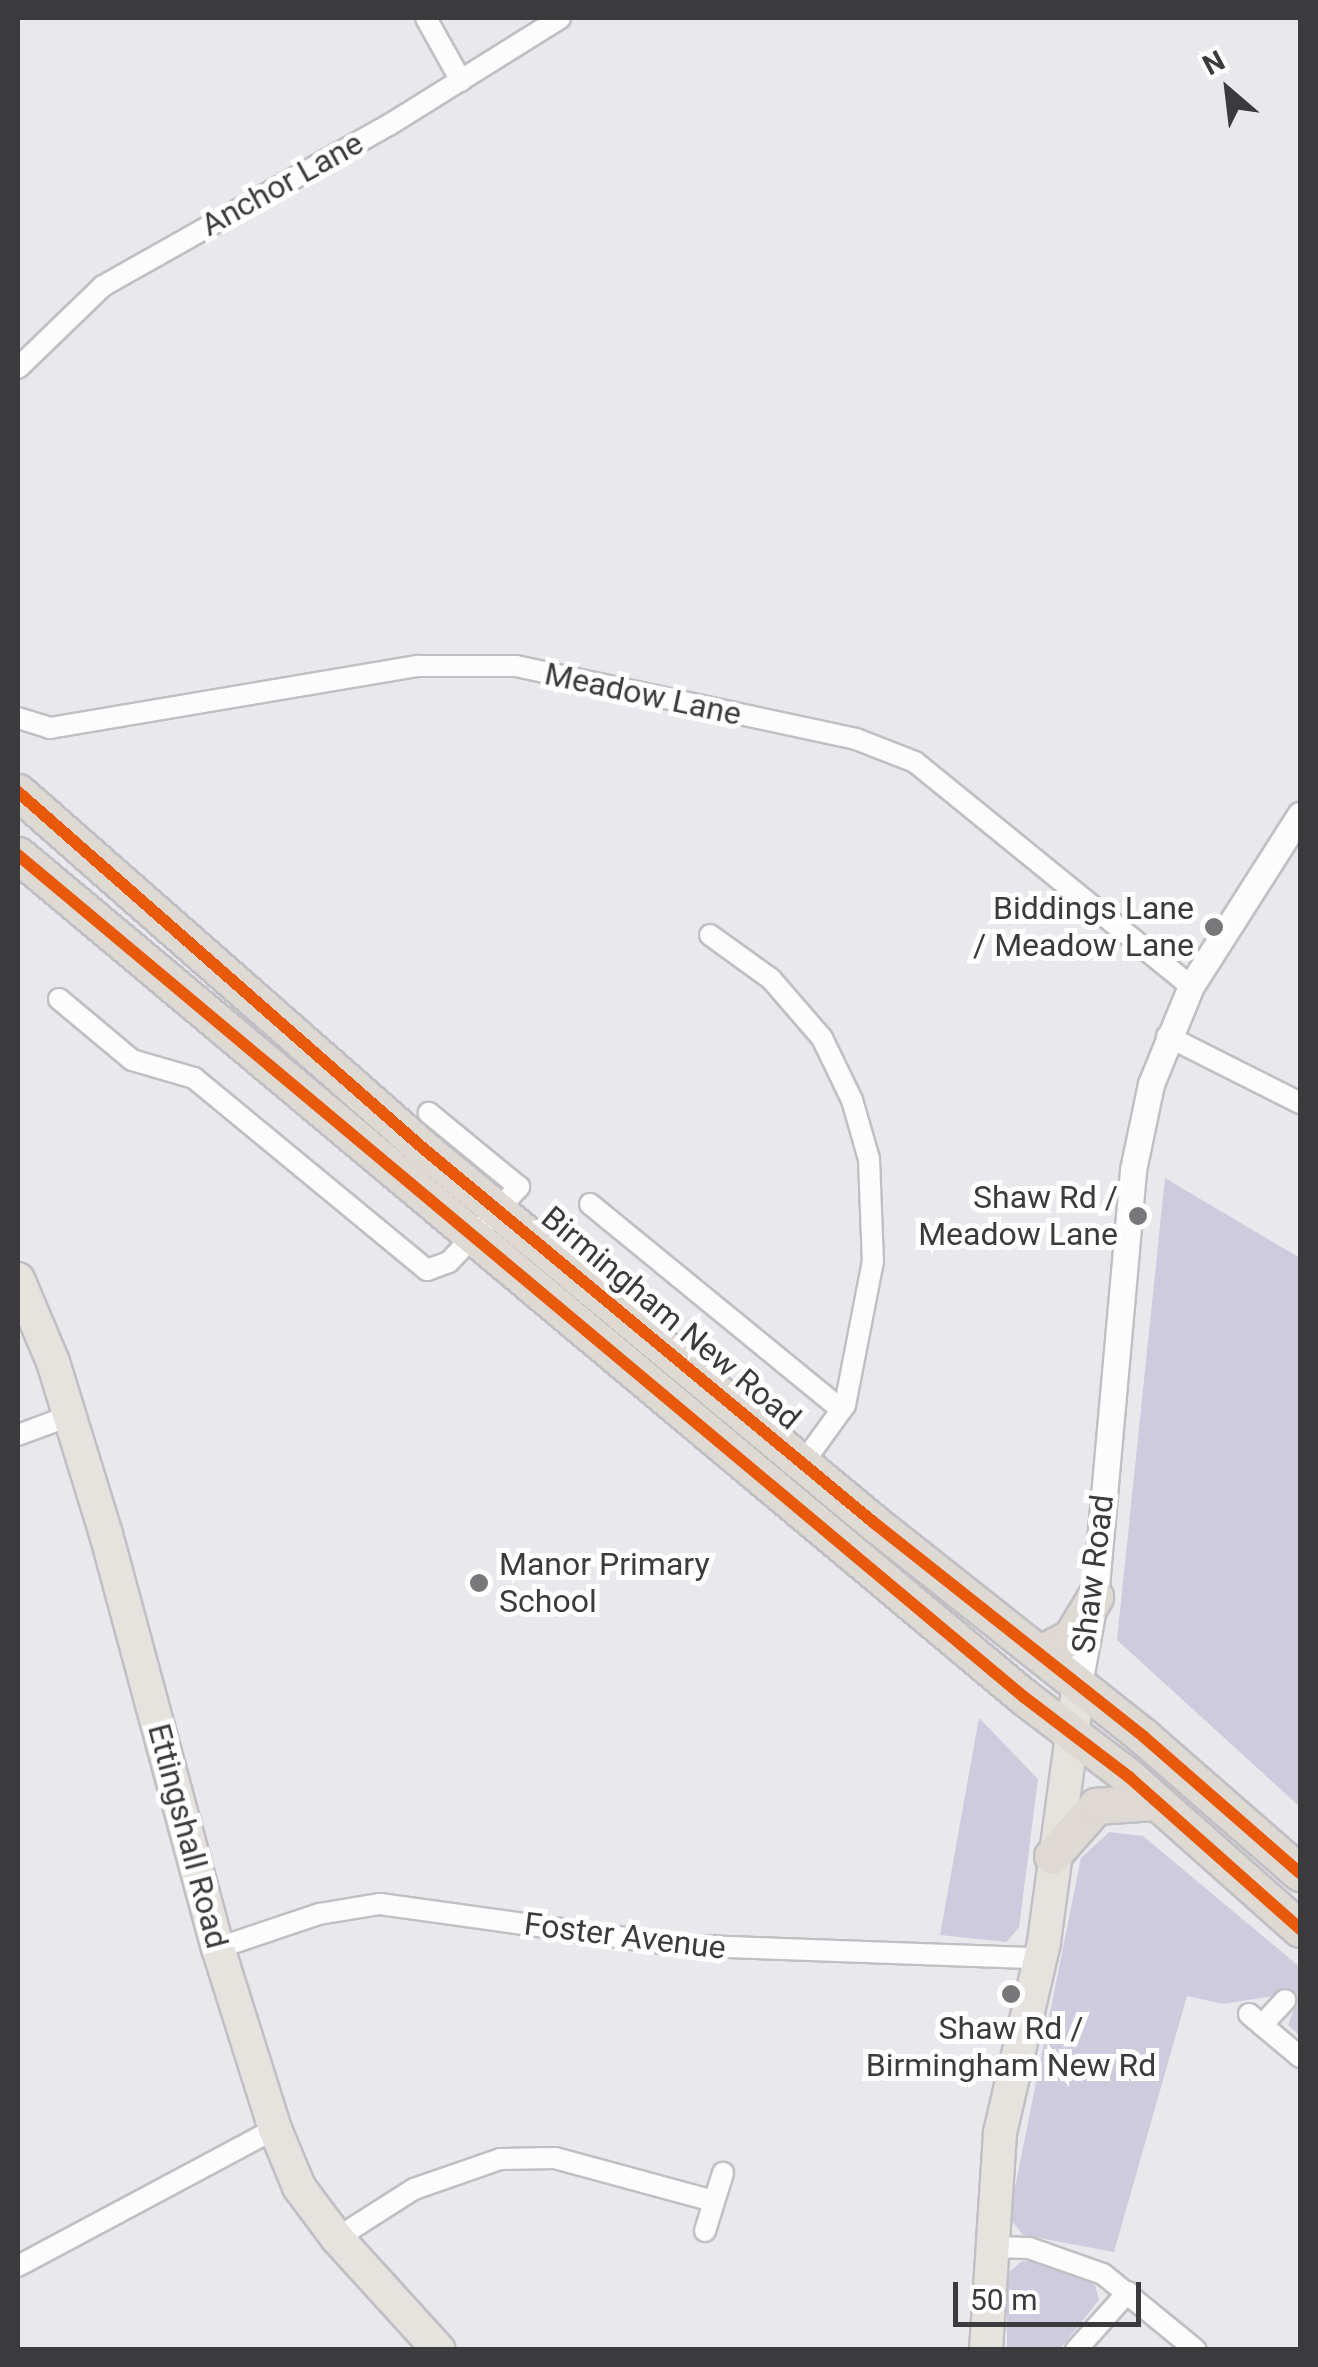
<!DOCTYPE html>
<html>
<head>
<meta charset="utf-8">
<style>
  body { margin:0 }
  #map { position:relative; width:1318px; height:2367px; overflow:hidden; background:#e9e8ed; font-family:Roboto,sans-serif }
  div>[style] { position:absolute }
  .green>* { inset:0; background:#cecbdf }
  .roads { filter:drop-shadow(2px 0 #c0bfc3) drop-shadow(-2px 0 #c0bfc3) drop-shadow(0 2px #c0bfc3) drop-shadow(0 -2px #c0bfc3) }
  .minor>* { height:20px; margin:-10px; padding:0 10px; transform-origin:10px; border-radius:10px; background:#fcfcfc }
  .tertiary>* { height:25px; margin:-12.5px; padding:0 12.5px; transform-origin:12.5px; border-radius:12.5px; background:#fcfcfc }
  .primary>* { height:32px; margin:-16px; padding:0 16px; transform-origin:16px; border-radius:16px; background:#e6e2dd }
  .trunk>* { height:35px; margin:-17.5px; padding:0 17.5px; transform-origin:17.5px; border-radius:17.5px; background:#ded9d2 }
  .cycleway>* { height:12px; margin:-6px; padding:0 6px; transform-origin:6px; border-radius:6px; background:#e8590c }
  .dots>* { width:28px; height:28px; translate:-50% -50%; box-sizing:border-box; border:5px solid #fff; border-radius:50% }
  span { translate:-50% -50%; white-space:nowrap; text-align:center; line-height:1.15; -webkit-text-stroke:10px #fff; paint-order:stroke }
  .street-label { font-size:32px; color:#3b3b3e }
  .poi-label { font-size:32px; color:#3b3b3e }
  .right { translate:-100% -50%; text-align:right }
  .left { translate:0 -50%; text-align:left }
  .frame { position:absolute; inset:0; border:20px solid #3b3b3e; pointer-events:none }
  .north { position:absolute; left:1178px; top:40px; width:100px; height:100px; -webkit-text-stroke:8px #fff; paint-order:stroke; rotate:332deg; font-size:28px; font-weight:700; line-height:40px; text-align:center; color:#3b3b3e }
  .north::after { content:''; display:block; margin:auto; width:35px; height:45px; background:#3b3b3e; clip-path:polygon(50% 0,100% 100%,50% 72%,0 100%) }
  .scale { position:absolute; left:953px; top:2282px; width:188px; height:45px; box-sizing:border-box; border:5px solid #3b3b3e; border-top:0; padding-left:12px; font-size:30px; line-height:35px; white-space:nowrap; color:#3b3b3e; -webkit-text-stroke:8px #fff; paint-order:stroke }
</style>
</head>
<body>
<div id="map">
  <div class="green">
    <div style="clip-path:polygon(1165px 1178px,1300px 1258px,1300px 1807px,1117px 1640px)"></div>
    <div style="clip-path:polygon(979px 1718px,1038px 1779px,1019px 1928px,1006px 1942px,940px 1935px)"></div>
    <div style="clip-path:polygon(1109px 1832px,1143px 1836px,1300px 1967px,1300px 2036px,1288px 2025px,1296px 2004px,1286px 1994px,1223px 2004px,1187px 1996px,1114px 2252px,1023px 2235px,1009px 2217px,1081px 1858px)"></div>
    <div style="clip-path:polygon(1022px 2261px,1049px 2262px,1095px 2285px,1099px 2300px,1060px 2349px,1007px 2350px,1007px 2274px)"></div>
  </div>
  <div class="roads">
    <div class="minor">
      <div style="left:426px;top:18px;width:72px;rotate:60.9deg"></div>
      <div style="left:18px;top:368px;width:118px;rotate:-44deg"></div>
      <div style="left:103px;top:286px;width:328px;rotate:-29.4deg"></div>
      <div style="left:389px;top:125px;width:202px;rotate:-32deg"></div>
      <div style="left:18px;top:718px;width:34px;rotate:17deg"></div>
      <div style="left:50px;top:728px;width:373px;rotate:-9.6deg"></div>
      <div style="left:418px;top:666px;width:98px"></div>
      <div style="left:516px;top:666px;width:348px;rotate:12.1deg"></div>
      <div style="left:856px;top:739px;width:63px;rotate:21.3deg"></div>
      <div style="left:915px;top:762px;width:355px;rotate:39.1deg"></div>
      <div style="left:710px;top:935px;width:75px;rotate:35.8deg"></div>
      <div style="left:771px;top:979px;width:78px;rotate:49.2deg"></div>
      <div style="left:822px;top:1038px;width:69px;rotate:64.2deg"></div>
      <div style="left:852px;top:1100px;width:61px;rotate:73.9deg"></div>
      <div style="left:869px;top:1159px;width:102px;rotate:87.8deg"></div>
      <div style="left:873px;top:1261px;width:147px;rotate:101deg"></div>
      <div style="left:845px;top:1405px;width:72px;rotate:125.9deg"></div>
      <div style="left:59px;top:999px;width:95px;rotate:39.9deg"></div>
      <div style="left:132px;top:1060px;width:65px;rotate:16.2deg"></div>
      <div style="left:194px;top:1078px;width:302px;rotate:39.5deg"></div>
      <div style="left:427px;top:1270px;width:23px;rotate:-20deg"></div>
      <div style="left:449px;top:1262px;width:103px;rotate:-47deg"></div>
      <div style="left:519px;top:1187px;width:117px;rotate:-140.6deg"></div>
      <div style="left:1167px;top:1036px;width:149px;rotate:26.7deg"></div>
      <div style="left:590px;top:1204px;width:325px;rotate:39.3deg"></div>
      <div style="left:18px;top:1435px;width:54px;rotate:-20.4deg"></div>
      <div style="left:218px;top:1948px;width:107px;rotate:-18.6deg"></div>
      <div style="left:319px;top:1914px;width:62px;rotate:-9.3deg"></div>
      <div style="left:380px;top:1904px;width:300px;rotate:7.9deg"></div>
      <div style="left:677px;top:1945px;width:363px;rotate:2.1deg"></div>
      <div style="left:1249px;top:2014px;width:67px;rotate:40.1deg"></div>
      <div style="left:1262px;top:2025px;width:34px;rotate:-47deg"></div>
      <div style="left:705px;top:2231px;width:61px;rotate:-72.8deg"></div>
      <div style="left:337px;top:2238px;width:91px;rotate:-32.5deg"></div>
      <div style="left:414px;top:2189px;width:91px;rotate:-19.2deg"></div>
      <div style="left:500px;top:2159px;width:55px;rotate:-1deg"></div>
      <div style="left:555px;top:2158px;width:164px;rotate:15.2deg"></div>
      <div style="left:989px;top:2247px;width:40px;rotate:1.4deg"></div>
      <div style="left:1029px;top:2248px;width:78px;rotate:19.4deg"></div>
      <div style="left:1103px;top:2274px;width:120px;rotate:39.3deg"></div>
      <div style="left:18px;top:2266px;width:291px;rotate:-28.1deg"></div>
      <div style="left:1076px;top:2350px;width:78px;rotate:-48.1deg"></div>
    </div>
    <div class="tertiary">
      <div style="left:1079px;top:1684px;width:88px;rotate:-79.6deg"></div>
      <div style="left:1095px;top:1597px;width:429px;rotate:-84.9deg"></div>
      <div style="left:1133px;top:1170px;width:88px;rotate:-78.2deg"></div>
      <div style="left:1151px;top:1084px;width:106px;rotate:-67.8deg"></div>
      <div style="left:1191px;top:986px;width:203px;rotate:-57.5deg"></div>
    </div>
    <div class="primary">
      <div style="left:18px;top:1279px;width:90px;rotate:67.1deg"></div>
      <div style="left:53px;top:1362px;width:180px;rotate:72.9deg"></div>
      <div style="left:106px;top:1534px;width:429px;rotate:74.9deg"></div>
      <div style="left:218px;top:1948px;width:190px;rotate:72.5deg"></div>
      <div style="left:275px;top:2129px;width:63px;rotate:67.5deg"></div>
      <div style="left:299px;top:2187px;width:64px;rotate:53.3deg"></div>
      <div style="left:337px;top:2238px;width:151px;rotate:47.7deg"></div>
      <div style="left:986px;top:2350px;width:217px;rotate:-86.3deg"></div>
      <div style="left:1000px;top:2133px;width:196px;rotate:-77deg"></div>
      <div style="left:1044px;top:1942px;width:260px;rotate:-82.3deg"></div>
    </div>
    <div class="trunk">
      <div style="left:18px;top:792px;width:541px;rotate:41.33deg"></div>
      <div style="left:424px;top:1149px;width:584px;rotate:39.72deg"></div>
      <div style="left:873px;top:1522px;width:346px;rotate:38.4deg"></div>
      <div style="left:1144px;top:1737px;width:207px;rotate:41.1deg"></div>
      <div style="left:18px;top:855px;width:1312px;rotate:39.93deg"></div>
      <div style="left:1024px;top:1697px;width:132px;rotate:37.3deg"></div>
      <div style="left:1129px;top:1777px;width:229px;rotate:41.6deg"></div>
      <div style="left:1040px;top:1653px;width:35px;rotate:-27deg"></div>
      <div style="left:1071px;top:1637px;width:47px;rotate:-59deg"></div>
      <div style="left:1052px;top:1856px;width:67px;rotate:-48.7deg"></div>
      <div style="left:1096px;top:1806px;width:59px;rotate:-3.9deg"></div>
    </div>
  </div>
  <div class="cycleway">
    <div style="left:18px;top:792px;width:541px;rotate:41.33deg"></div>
    <div style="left:424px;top:1149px;width:584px;rotate:39.72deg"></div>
    <div style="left:873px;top:1522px;width:346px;rotate:38.4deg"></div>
    <div style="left:1144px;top:1737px;width:207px;rotate:41.1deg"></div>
    <div style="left:18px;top:855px;width:1312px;rotate:39.93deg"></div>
    <div style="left:1024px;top:1697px;width:132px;rotate:37.3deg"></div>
    <div style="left:1129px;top:1777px;width:229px;rotate:41.6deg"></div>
  </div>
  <div class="dots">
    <div style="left:1214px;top:927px;background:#78787b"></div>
    <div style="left:1138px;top:1216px;background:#78787b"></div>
    <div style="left:479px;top:1583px;background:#78787b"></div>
    <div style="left:1011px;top:1994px;background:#78787b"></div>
  </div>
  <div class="street-label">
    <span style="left:282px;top:184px;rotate:-29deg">Anchor Lane</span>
    <span style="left:643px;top:694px;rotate:12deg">Meadow Lane</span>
    <span style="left:671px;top:1318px;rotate:40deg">Birmingham New Road</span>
    <span style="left:1093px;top:1574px;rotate:-83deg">Shaw Road</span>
    <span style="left:188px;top:1836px;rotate:75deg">Ettingshall Road</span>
    <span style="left:625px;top:1936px;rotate:7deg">Foster Avenue</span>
  </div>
  <div class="poi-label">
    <span class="right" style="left:1194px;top:927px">Biddings Lane<br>/ Meadow Lane</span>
    <span class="right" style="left:1118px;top:1216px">Shaw Rd /<br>Meadow Lane</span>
    <span class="left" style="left:499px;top:1583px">Manor Primary<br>School</span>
    <span style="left:1011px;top:2047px">Shaw Rd /<br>Birmingham New Rd</span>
  </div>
  <div class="frame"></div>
  <div class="north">N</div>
  <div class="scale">50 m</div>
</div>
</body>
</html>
